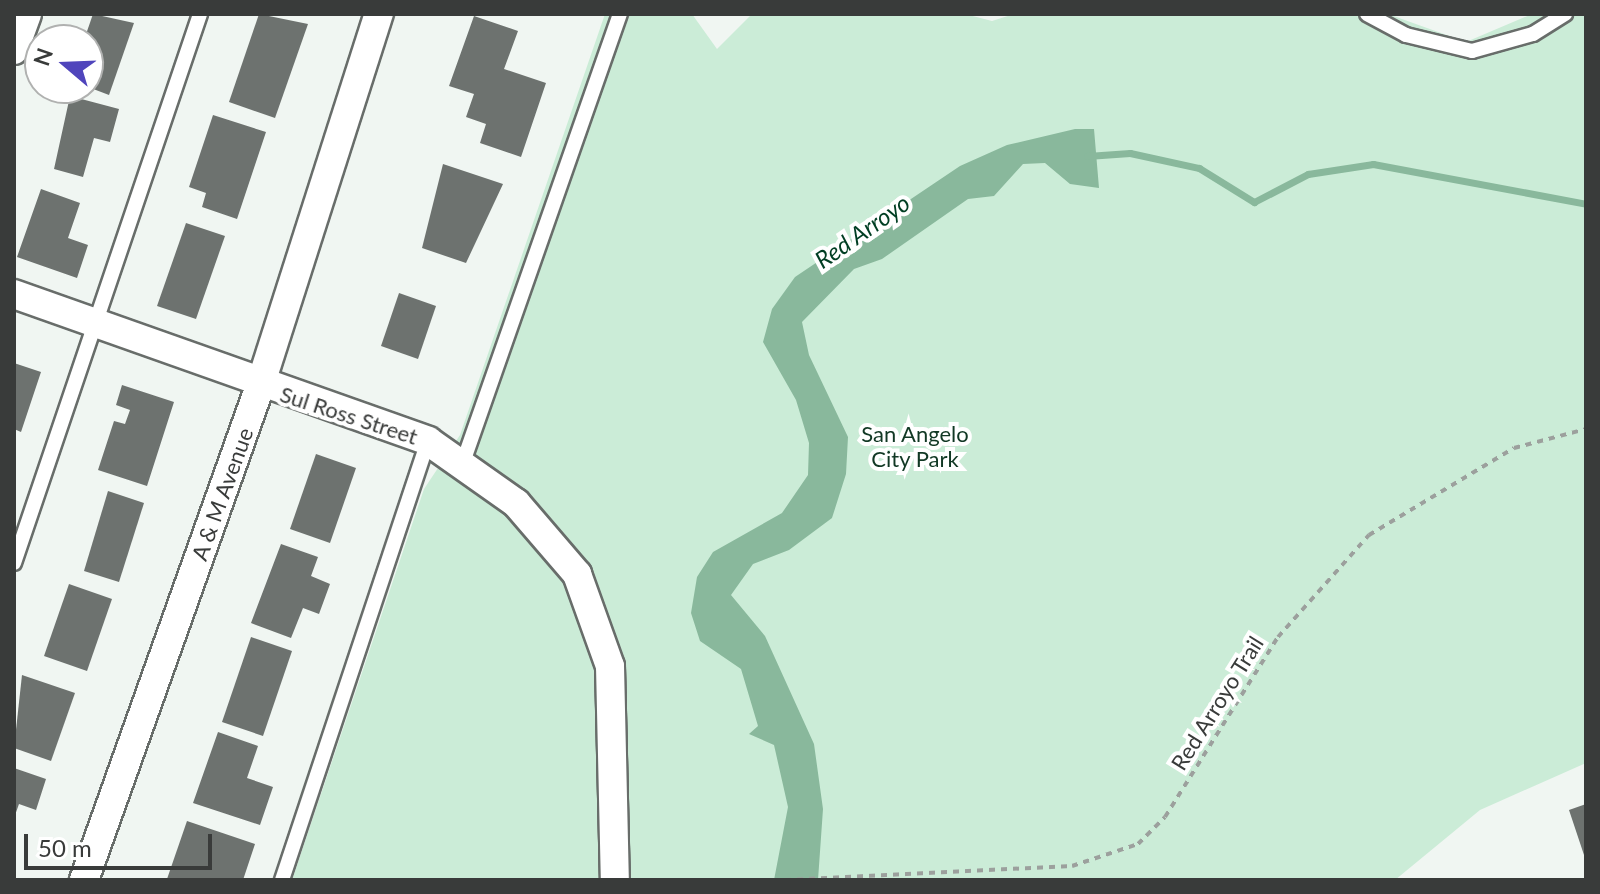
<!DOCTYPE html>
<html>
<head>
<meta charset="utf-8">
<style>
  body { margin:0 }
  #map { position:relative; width:1600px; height:894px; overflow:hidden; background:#f0f6f2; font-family:Lato,sans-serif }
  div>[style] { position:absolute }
  .green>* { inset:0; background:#cbecd7 }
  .water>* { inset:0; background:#89b89c }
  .stream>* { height:7px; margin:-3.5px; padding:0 3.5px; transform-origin:3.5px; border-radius:3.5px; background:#89b89c }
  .building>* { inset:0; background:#6d726f }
  .path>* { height:4px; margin-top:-2px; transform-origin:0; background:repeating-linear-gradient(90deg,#9ca09d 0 6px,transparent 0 12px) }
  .roads { filter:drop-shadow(2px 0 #686d6a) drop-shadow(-2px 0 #686d6a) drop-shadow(0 2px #686d6a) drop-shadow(0 -2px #686d6a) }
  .lane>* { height:14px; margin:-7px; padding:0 7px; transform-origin:7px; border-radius:7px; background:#fff }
  .street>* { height:28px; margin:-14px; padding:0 14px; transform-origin:14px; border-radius:14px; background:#fff }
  span { translate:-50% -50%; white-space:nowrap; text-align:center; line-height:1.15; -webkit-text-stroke:8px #fff; paint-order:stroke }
  .street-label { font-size:22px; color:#393b3a }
  .park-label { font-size:22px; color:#113824 }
  .water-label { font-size:24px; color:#003e23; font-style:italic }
  .frame { position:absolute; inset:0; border:16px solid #393b3a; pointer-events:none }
  .north { position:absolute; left:24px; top:24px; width:80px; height:80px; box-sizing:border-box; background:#fff; border:2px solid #b0b1b0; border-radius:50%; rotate:289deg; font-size:22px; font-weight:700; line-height:32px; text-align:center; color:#393b3a }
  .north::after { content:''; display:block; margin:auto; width:28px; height:36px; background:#5045bc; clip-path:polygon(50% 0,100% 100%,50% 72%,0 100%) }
  .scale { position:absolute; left:24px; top:834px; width:188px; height:36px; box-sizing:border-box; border:4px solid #393b3a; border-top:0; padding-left:10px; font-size:24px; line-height:28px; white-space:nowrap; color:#393b3a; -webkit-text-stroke:6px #fff; paint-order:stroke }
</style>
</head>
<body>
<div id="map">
  <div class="green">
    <div style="clip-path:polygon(605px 14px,692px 14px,717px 49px,752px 14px,965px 14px,992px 21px,1014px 14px,1388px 14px,1466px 42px,1532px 14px,1586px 14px,1586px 763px,1480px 810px,1395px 880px,292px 880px,424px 489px,460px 435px)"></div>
  </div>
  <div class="water">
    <div style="clip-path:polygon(1075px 129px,1094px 129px,1099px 188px,1070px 184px,1045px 163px,1023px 164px,994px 196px,968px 199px,882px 259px,854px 269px,802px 322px,809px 355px,848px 437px,846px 474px,832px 518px,789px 550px,753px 564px,731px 595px,765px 636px,814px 744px,823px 809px,818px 880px,774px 880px,788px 807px,774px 745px,749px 734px,758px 726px,741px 669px,700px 641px,691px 613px,697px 577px,713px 552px,782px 513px,808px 475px,809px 443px,796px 400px,763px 342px,772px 309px,795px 277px,960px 166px,1007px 145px)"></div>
  </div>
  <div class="stream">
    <div style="left:1087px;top:156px;width:43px;rotate:-4deg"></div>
    <div style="left:1130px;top:153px;width:71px;rotate:12.3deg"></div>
    <div style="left:1199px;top:168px;width:65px;rotate:31.7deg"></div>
    <div style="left:1254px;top:202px;width:61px;rotate:-27.4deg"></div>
    <div style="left:1308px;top:174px;width:66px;rotate:-8.7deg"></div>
    <div style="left:1373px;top:164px;width:217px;rotate:10.6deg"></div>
  </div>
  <div class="building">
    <div style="clip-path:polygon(93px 14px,134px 23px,109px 95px,88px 87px,84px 40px)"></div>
    <div style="clip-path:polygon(259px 14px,308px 24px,275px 118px,229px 102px)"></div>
    <div style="clip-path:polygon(474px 16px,518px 31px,504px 69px,546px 83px,521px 157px,480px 143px,486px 124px,466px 117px,474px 94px,449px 86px)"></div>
    <div style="clip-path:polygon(70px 96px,119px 109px,110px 142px,94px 138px,83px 177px,54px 169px)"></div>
    <div style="clip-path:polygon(213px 115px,266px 132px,237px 219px,202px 207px,206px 193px,189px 187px)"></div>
    <div style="clip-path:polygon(443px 164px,503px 184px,466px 263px,422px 248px)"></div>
    <div style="clip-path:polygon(41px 189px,80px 203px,68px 238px,88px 245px,77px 278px,17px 257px)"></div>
    <div style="clip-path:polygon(186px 223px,225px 236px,196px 319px,157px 306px)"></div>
    <div style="clip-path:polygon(399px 293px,436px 306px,418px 359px,381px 346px)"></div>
    <div style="clip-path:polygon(14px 363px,41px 372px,21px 432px,14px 429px)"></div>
    <div style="clip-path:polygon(122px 385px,174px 402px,147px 486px,98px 470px,114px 421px,125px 424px,130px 410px,116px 405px)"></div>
    <div style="clip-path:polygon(316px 454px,356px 468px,330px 543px,290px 529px)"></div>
    <div style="clip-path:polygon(108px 491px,144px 503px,119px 582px,84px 571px)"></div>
    <div style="clip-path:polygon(281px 544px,318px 557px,311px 576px,330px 584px,319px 614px,303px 608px,291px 638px,251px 623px)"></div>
    <div style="clip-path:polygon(69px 584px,112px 599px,87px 671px,44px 656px)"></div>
    <div style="clip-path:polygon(251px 637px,292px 651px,263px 736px,222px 722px)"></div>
    <div style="clip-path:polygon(22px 675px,75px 693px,51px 761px,14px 748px)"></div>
    <div style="clip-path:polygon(218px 732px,258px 746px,247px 778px,273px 787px,260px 825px,193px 803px)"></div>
    <div style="clip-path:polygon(14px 768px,46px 779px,36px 810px,19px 804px,14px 818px)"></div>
    <div style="clip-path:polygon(1586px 804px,1586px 858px,1585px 858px,1569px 810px)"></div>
    <div style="clip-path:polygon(187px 821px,255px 844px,243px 880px,167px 879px)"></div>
  </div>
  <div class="path">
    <div style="left:785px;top:880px;width:287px;rotate:-2.8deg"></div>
    <div style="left:1072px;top:866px;width:70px;rotate:-18.4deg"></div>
    <div style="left:1138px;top:844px;width:38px;rotate:-45deg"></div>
    <div style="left:1165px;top:817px;width:213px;rotate:-57.9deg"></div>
    <div style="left:1278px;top:637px;width:137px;rotate:-48.3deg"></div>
    <div style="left:1369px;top:535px;width:169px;rotate:-31deg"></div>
    <div style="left:1514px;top:448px;width:74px;rotate:-14.8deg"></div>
  </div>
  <div class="roads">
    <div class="lane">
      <div style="left:1367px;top:14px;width:44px;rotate:28.3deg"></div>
      <div style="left:1406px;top:35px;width:68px;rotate:13.6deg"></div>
      <div style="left:1472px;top:51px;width:63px;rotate:-15.6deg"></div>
      <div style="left:1533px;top:34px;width:38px;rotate:-32deg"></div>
      <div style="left:462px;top:465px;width:478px;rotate:-70.7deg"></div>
      <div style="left:14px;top:563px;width:580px;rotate:-71.28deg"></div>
      <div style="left:282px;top:880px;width:463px;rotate:-71.6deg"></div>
    </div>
    <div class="street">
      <div style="left:14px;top:50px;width:38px;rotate:-70deg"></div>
      <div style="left:14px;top:294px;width:439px;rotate:19.5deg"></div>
      <div style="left:428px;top:441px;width:108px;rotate:35.2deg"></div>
      <div style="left:516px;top:503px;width:94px;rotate:49.3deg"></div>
      <div style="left:577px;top:574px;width:98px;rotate:70.3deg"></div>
      <div style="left:610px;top:666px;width:214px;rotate:88.7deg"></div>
      <div style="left:84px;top:880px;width:524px;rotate:-70.39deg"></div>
      <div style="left:260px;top:386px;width:391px;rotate:-72.3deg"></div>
    </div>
  </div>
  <div class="street-label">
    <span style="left:349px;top:415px;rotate:18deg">Sul Ross Street</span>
    <span style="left:222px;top:494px;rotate:-70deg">A &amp; M Avenue</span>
    <span style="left:1217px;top:703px;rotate:-58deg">Red Arroyo Trail</span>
  </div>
  <div class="park-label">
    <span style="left:915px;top:446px">San Angelo<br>City Park</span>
  </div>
  <div class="water-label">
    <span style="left:862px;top:231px;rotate:-35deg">Red Arroyo</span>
  </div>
  <div class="frame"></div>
  <div class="north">N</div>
  <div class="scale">50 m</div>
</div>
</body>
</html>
